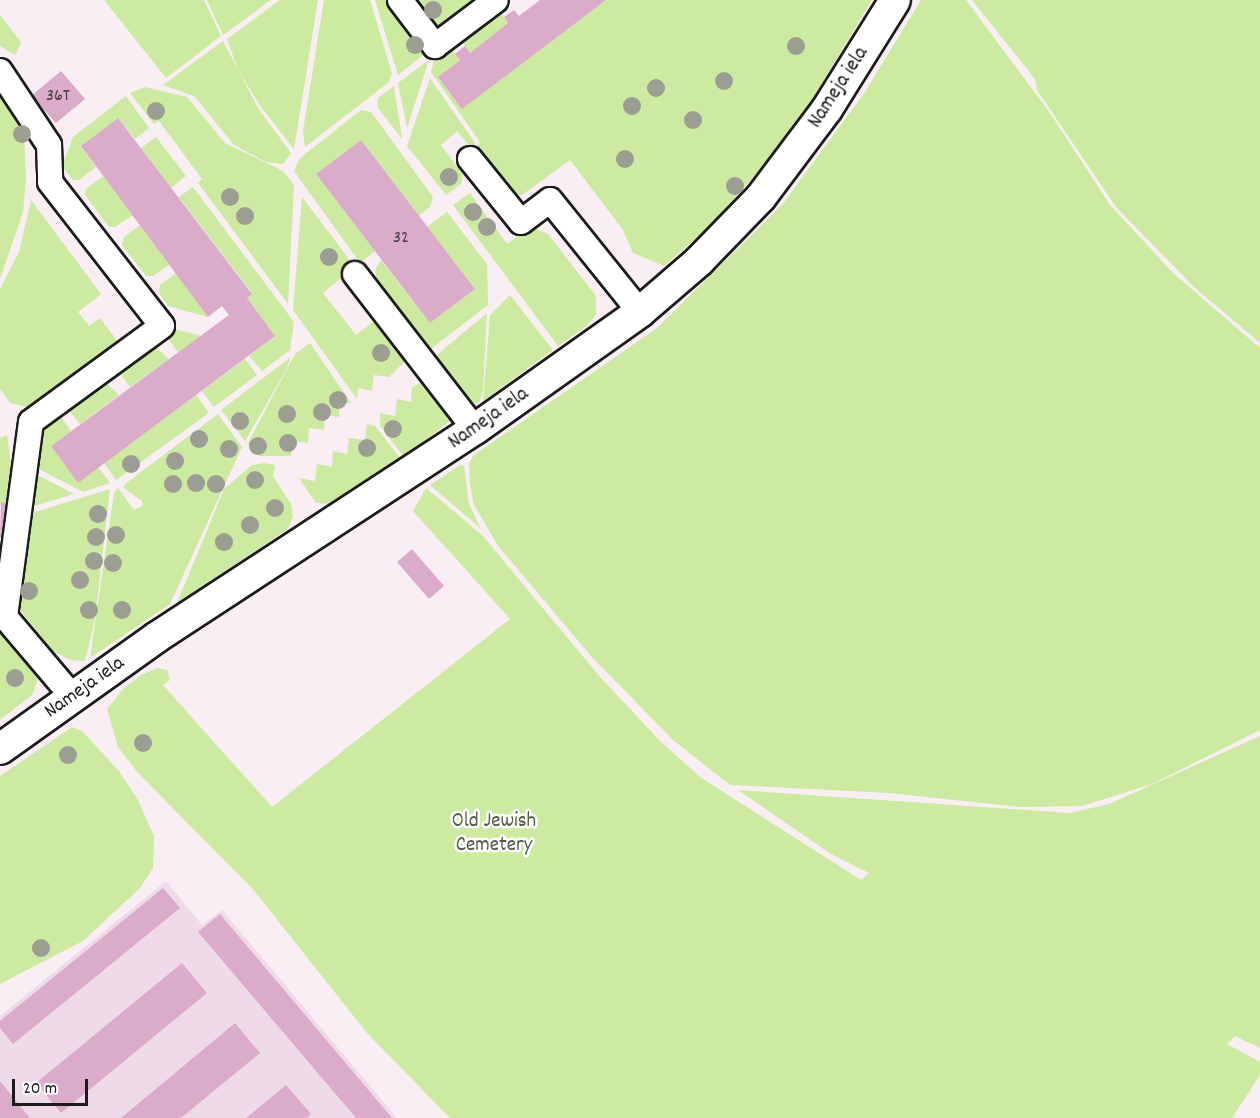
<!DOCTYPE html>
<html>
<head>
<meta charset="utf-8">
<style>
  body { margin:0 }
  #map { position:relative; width:1260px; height:1118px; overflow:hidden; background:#f8eef4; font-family:Dekko,sans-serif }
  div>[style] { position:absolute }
  .built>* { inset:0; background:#efdae7 }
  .green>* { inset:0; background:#cdeaa1 }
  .building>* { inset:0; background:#dbabca }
  .roads { filter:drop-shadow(2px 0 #1c1c1c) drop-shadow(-2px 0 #1c1c1c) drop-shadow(0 2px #1c1c1c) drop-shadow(0 -2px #1c1c1c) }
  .minor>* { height:24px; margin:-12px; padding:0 12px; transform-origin:12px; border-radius:12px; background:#fff }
  .tertiary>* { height:30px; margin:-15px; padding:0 15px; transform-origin:15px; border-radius:15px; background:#fff }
  .trees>* { width:18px; height:18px; margin:-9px; border-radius:50%; background:#9c9d93 }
  span { translate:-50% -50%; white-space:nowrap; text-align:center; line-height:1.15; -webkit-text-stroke:5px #fff; paint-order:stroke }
  .number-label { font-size:18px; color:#4c4048 }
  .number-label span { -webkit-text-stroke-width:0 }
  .street-label { font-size:21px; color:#1c1c1c }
  .park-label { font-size:21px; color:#515a44 }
  .scale { position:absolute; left:12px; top:1079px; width:76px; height:27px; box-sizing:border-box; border:3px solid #1c1c1c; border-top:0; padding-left:8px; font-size:18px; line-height:21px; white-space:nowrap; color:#1c1c1c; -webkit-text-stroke:4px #fff; paint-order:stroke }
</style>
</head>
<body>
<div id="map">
  <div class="built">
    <div style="clip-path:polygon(166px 881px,202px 925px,222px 910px,397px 1118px,0 1118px,0 1016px)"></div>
  </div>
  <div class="green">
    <div style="clip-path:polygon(104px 0,204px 0,221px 36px,166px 78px)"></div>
    <div style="clip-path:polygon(207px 0,271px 0,223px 35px)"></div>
    <div style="clip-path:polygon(280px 0,318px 0,294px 149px,261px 107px,238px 70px,227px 39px)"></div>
    <div style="clip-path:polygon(324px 0,370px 0,392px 73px,389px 82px,305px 147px,303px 131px)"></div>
    <div style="clip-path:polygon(375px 0,387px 0,427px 52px,398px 75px)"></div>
    <div style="clip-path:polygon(415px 0,477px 0,436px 30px)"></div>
    <div style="clip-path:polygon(606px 0,872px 0,810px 103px,762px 167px,709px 227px,664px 266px,633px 253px,623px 230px,570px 160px,522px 195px,508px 193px,475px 153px,480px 142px,431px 72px,436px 54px,448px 45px,460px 60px,438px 77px,462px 108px)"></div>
    <div style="clip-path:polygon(921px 0,966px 0,1050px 113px,1110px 205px,1174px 274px,1260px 348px,1260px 730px,1152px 784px,1082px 806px,1020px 807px,889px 793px,730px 785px,673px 740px,591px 656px,498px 546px,474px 505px,470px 486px,469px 463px,474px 455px,657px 328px,782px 205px,865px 92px)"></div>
    <div style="clip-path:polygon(972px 0,1260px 0,1260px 343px,1193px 286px,1116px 207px,1037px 90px,1035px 79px)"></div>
    <div style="clip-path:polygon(497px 8px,508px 23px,470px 53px,459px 37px)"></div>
    <div style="clip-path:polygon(0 15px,21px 42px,15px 55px,0 46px)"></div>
    <div style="clip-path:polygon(223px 41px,258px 108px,291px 153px,283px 164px,266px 162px,234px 145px,194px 96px,163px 85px)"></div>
    <div style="clip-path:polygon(429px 60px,407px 128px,398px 83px)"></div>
    <div style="clip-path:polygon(430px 78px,475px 143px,472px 149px,457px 131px,441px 145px,463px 175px,461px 184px,446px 195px,407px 146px)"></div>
    <div style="clip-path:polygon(394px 86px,401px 132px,402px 139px,377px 107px,378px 98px)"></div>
    <div style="clip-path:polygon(145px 87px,187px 97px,225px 143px,283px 171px,294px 185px,288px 304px,198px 183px,202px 179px,159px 121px,154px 124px,130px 93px)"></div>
    <div style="clip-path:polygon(0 96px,24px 130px,26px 180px,23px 212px,0 279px)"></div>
    <div style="clip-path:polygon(126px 96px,149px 128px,135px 139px,118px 118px,81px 146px,96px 167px,79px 180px,73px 180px,62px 166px,73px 137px)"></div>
    <div style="clip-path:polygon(361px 110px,371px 112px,433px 197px,430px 207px,419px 216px,361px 140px,316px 174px,375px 251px,360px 263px,294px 171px,300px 158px)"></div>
    <div style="clip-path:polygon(156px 137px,186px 176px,171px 188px,141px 148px)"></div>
    <div style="clip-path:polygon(103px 176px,133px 215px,115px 227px,109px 227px,85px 195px,86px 189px)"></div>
    <div style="clip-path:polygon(193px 187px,294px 322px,290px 350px,262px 371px,249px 356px,275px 336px,247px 298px,252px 293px,179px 197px)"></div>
    <div style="clip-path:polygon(470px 193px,507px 244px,532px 227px,548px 234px,596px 296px,596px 314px,588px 325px,558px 346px,453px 205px)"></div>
    <div style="clip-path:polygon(302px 197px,355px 267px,323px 293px,356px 335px,378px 318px,407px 359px,389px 377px,374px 375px,372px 391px,358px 388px,357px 399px,293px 310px)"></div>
    <div style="clip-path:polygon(31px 200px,101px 294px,78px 312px,89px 326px,100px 318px,119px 343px,31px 408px,10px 403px,0 389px,0 289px,19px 252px)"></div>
    <div style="clip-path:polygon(447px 212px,487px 264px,488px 305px,427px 352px,378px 286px,375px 270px,381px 260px,430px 323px,475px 289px,427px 227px)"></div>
    <div style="clip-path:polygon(140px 225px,169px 265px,153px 276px,146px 276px,122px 245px,124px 237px)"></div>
    <div style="clip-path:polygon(176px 273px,208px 317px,168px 306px,159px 293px,160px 285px)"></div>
    <div style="clip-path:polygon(510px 295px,553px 350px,483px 401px,490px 315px)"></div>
    <div style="clip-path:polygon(487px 313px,483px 390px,480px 402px,471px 404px,432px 359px)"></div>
    <div style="clip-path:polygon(174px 329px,202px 336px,178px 352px,169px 340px,168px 333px)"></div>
    <div style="clip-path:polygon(310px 343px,351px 403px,340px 403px,339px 417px,325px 415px,324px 430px,309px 428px,308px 443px,293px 441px,291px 456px,259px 456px,248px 443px,295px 354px)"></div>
    <div style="clip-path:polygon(153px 345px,169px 359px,130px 387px,121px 375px,122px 368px)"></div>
    <div style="clip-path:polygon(291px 357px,286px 370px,245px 441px,221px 410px)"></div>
    <div style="clip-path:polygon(245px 359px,257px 375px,214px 407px,202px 391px)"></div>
    <div style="clip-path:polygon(104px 381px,119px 395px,80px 424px,70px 412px,71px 405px)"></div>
    <div style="clip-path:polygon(422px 382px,451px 420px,404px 457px,380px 426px,380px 413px,395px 416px,397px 399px,411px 402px,412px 387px)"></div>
    <div style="clip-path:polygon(196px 395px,209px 413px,116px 480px,104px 463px)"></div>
    <div style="clip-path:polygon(218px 414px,242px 447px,170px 604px,90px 658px,114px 493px,118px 488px,134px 510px,142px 506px,143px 502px,124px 488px,125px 484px)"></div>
    <div style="clip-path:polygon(55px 417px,62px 418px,71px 431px,51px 446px,78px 482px,98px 467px,110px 483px,83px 492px,33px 466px,41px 429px)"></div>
    <div style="clip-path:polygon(367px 424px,375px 426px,401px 459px,335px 504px,316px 503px,299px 478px,315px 481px,317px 464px,332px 467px,333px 451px,347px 454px,349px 438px,365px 440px)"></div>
    <div style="clip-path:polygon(7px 435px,14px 487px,12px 504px,1px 502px,0 507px,0 438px)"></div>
    <div style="clip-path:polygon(264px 463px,275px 465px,273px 476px,291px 504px,293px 516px,288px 529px,177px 603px,224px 489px,252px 465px)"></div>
    <div style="clip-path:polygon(460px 465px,464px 466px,469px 504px,481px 529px,430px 485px)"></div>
    <div style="clip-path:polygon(32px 472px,74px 494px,28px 508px)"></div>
    <div style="clip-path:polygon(426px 488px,483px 536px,600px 677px,661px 742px,700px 777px,861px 880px,869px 873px,831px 854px,738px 790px,1070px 813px,1109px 804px,1260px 736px,1260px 1048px,1235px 1036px,1227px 1044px,1260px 1062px,1260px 1075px,1232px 1118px,450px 1118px,367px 1033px,252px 888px,138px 773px,118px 747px,107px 709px,123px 689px,141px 675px,157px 668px,167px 670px,170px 680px,163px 685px,272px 807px,510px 619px,413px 511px)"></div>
    <div style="clip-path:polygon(110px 489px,95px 619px,85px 661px,70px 660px,53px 651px,21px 611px,19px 598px,32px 513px)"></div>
    <div style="clip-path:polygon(0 625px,38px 680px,32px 695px,0 720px)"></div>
    <div style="clip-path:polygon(72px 727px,82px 731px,118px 770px,137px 798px,154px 836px,153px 868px,140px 888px,83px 941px,0 984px,0 776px)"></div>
  </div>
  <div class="building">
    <div style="clip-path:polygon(540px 0,606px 0,462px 109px,438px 77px,460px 60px,455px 54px,465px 46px,470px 53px,508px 23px,504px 17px,514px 10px,519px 16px)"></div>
    <div style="clip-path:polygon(61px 71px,85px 99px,56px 123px,31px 96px)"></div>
    <div style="clip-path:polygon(118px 118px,252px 294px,247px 298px,275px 336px,78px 483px,51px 446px,229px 315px,222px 306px,208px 317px,81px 146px)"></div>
    <div style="clip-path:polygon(361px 140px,475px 289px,430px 323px,316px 174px)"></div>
    <div style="clip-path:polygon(1px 502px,12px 504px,7px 538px,0 537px)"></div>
    <div style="clip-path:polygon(412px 549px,444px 586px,429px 599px,397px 562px)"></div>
    <div style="clip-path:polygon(163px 888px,180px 908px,13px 1044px,0 1028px,0 1021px)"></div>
    <div style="clip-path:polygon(220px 914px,392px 1118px,356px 1118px,198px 932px)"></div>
    <div style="clip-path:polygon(182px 963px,207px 993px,61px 1113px,36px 1083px)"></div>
    <div style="clip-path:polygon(235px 1023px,260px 1053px,181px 1118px,121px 1118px)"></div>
    <div style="clip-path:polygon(0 1081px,30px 1118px,0 1118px)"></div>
    <div style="clip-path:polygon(286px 1085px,311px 1114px,307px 1118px,246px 1118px)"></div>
  </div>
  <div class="roads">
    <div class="minor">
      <div style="left:400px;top:0;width:58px;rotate:52.7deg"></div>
      <div style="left:435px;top:46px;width:76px;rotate:-37deg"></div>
      <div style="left:0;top:71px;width:89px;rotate:56.5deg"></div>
      <div style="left:49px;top:145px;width:37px;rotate:88deg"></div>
      <div style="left:50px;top:182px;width:182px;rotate:52.1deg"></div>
      <div style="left:162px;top:326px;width:162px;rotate:143.8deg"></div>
      <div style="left:31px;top:422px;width:197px;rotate:97.6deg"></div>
      <div style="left:470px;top:159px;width:81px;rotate:51deg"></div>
      <div style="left:521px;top:222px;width:36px;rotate:-37deg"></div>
      <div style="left:550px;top:200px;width:144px;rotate:51.2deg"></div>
      <div style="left:355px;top:274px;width:196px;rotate:52.3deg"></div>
      <div style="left:0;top:611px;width:111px;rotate:49.7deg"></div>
    </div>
    <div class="tertiary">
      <div style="left:0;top:749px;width:193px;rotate:-35.5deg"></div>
      <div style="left:157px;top:637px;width:380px;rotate:-33.2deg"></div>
      <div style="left:475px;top:429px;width:202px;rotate:-35.3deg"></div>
      <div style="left:640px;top:312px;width:78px;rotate:-40.8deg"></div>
      <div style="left:699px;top:261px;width:89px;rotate:-45.9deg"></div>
      <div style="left:761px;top:197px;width:110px;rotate:-53.1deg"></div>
      <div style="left:827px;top:109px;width:128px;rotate:-58deg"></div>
    </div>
  </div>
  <div class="trees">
    <div style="left:433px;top:10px"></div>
    <div style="left:415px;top:45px"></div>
    <div style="left:796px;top:46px"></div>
    <div style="left:724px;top:81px"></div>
    <div style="left:656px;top:88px"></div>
    <div style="left:632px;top:106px"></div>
    <div style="left:156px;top:111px"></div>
    <div style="left:693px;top:120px"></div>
    <div style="left:22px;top:134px"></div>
    <div style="left:625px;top:159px"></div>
    <div style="left:449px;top:177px"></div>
    <div style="left:735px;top:186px"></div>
    <div style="left:230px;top:197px"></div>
    <div style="left:473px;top:212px"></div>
    <div style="left:245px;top:216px"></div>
    <div style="left:487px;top:227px"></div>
    <div style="left:329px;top:257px"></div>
    <div style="left:381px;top:353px"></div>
    <div style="left:338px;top:400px"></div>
    <div style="left:322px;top:412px"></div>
    <div style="left:287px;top:414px"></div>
    <div style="left:240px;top:421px"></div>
    <div style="left:393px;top:429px"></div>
    <div style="left:199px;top:439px"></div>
    <div style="left:288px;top:443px"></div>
    <div style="left:258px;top:446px"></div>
    <div style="left:367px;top:448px"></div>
    <div style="left:229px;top:449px"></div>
    <div style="left:175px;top:461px"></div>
    <div style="left:131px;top:464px"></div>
    <div style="left:255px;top:480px"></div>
    <div style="left:196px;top:483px"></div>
    <div style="left:173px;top:484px"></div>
    <div style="left:216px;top:484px"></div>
    <div style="left:275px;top:508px"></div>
    <div style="left:98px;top:514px"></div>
    <div style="left:250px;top:525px"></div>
    <div style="left:116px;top:535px"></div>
    <div style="left:96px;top:537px"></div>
    <div style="left:224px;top:542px"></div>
    <div style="left:94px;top:561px"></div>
    <div style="left:113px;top:563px"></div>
    <div style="left:80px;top:580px"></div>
    <div style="left:29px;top:591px"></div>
    <div style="left:89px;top:610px"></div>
    <div style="left:122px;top:610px"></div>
    <div style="left:15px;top:678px"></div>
    <div style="left:143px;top:743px"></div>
    <div style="left:68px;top:755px"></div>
    <div style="left:41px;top:948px"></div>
  </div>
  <div class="number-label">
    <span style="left:58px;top:97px">36T</span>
    <span style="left:401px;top:239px">32</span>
  </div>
  <div class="street-label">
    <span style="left:839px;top:88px;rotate:-57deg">Nameja iela</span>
    <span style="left:489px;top:419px;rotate:-35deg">Nameja iela</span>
    <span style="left:85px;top:688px;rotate:-35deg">Nameja iela</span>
  </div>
  <div class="park-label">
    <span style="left:494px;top:834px">Old Jewish<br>Cemetery</span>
  </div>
  <div class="scale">20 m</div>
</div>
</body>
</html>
